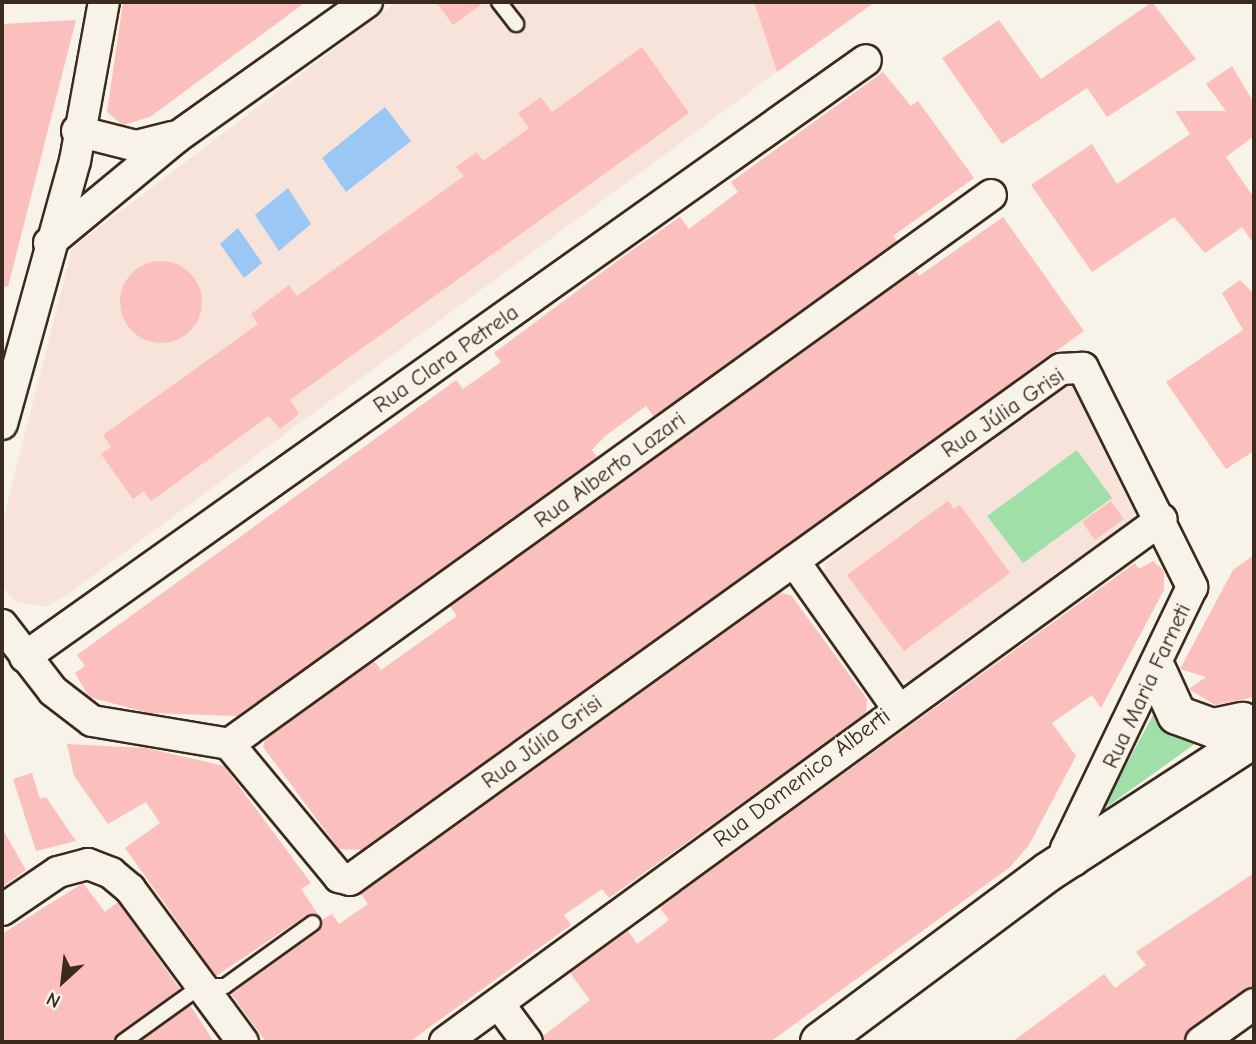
<!DOCTYPE html>
<html>
<head>
<meta charset="utf-8">
<style>
  body { margin:0 }
  #map { position:relative; width:1256px; height:1044px; overflow:hidden; background:#f7f3e8; font-family:"Comic Neue",sans-serif }
  div>[style] { position:absolute }
  .built>* { inset:0; background:#f8e3db }
  .green>* { inset:0; background:#a0e0a8 }
  .water>* { inset:0; background:#9bc7f5 }
  .building>* { inset:0; background:#fbbfbd }
  .round { border-radius:50% }
  .roads { filter:drop-shadow(2px 0 #3b2a1e) drop-shadow(-2px 0 #3b2a1e) drop-shadow(0 2px #3b2a1e) drop-shadow(0 -2px #3b2a1e) }
  .service>* { height:14px; margin:-7px; padding:0 7px; transform-origin:7px; border-radius:7px; background:#f7f3e8 }
  .minor>* { height:30px; margin:-15px; padding:0 15px; transform-origin:15px; border-radius:15px; background:#f7f3e8 }
  .secondary>* { height:38px; margin:-19px; padding:0 19px; transform-origin:19px; border-radius:19px; background:#f7f3e8 }
  span { translate:-50% -50%; white-space:nowrap; text-align:center; line-height:1.15; -webkit-text-stroke:5px #f7f3e8; paint-order:stroke }
  .street-label { font-size:23px; color:#3b2a1e }
  .frame { position:absolute; inset:0; border:4px solid #3b2a1e; pointer-events:none }
  .north { position:absolute; left:28px; top:946px; width:70px; height:70px; -webkit-text-stroke:5px #f7f3e8; paint-order:stroke; rotate:207deg; font-size:19px; font-weight:700; line-height:28px; text-align:center; color:#3b2a1e }
  .north::after { content:''; display:block; margin:auto; width:24px; height:32px; background:#3b2a1e; clip-path:polygon(50% 0,100% 100%,50% 72%,0 100%) }
</style>
</head>
<body>
<div id="map">
  <div class="built">
    <div style="clip-path:polygon(396px 2px,754px 2px,777px 72px,64px 597px,46px 606px,16px 602px,2px 586px,2px 524px,72px 248px)"></div>
    <div style="clip-path:polygon(1072px 383px,1136px 510px,1133px 518px,910px 681px,898px 680px,823px 579px,825px 563px,1062px 384px)"></div>
  </div>
  <div class="green">
    <div style="clip-path:polygon(1077px 450px,1112px 498px,1023px 563px,987px 516px)"></div>
    <div style="clip-path:polygon(1159px 704px,1206px 736px,1101px 811px)"></div>
  </div>
  <div class="water">
    <div style="clip-path:polygon(385px 107px,411px 141px,346px 192px,322px 158px)"></div>
    <div style="clip-path:polygon(288px 188px,311px 224px,279px 251px,255px 215px)"></div>
    <div style="clip-path:polygon(238px 228px,262px 263px,244px 278px,220px 244px)"></div>
  </div>
  <div class="building">
    <div style="clip-path:polygon(123px 2px,306px 2px,150px 117px,123px 125px,107px 112px)"></div>
    <div style="clip-path:polygon(436px 2px,485px 2px,453px 25px)"></div>
    <div style="clip-path:polygon(754px 2px,875px 2px,777px 72px)"></div>
    <div style="clip-path:polygon(1152px 2px,1196px 59px,1107px 117px,1087px 88px,1002px 144px,942px 58px,999px 20px,1041px 79px)"></div>
    <div style="clip-path:polygon(76px 20px,8px 287px,2px 286px,2px 24px)"></div>
    <div style="clip-path:polygon(642px 47px,689px 113px,290px 400px,299px 414px,280px 429px,269px 416px,151px 501px,144px 491px,133px 499px,101px 454px,111px 447px,103px 435px,258px 324px,251px 314px,289px 285px,297px 296px,464px 176px,456px 167px,477px 152px,483px 161px,529px 128px,518px 113px,541px 97px,552px 112px)"></div>
    <div style="clip-path:polygon(1232px 66px,1254px 103px,1254px 136px,1226px 157px,1254px 198px,1254px 244px,1242px 227px,1205px 253px,1174px 217px,1092px 272px,1031px 185px,1092px 144px,1117px 184px,1190px 134px,1175px 111px,1226px 111px,1206px 84px)"></div>
    <div style="clip-path:polygon(883px 72px,911px 106px,918px 101px,974px 178px,893px 236px,897px 241px,654px 417px,646px 406px,604px 437px,592px 450px,597px 457px,238px 716px,149px 713px,89px 697px,75px 673px,85px 666px,77px 655px,430px 399px,456px 380px,463px 389px,501px 362px,494px 353px,628px 253px,680px 217px,689px 229px,738px 192px,731px 182px)"></div>
    <div style="clip-path:polygon(1003px 217px,1084px 331px,362px 850px,339px 849px,263px 747px,265px 740px,374px 661px,381px 670px,457px 616px,450px 606px,916px 271px,919px 276px)"></div>
    <div class="round" style="left:120px;top:261px;width:82px;height:82px"></div>
    <div style="clip-path:polygon(1240px 280px,1254px 294px,1254px 451px,1226px 469px,1166px 382px,1243px 330px,1222px 293px)"></div>
    <div style="clip-path:polygon(948px 501px,954px 509px,960px 505px,1010px 573px,904px 651px,847px 575px)"></div>
    <div style="clip-path:polygon(1111px 501px,1124px 519px,1095px 540px,1082px 522px)"></div>
    <div style="clip-path:polygon(1254px 555px,1254px 697px,1215px 705px,1189px 689px,1206px 677px,1180px 669px,1233px 570px)"></div>
    <div style="clip-path:polygon(1153px 561px,1164px 571px,1164px 590px,1101px 708px,1092px 695px,1052px 723px,1076px 756px,1029px 845px,1010px 867px,770px 1042px,544px 1042px,543px 1036px,590px 1000px,570px 973px,628px 931px,637px 944px,669px 920px,660px 908px,694px 882px,1113px 579px,1135px 563px,1139px 569px)"></div>
    <div style="clip-path:polygon(780px 593px,791px 595px,867px 699px,866px 714px,609px 898px,602px 889px,564px 915px,571px 925px,409px 1042px,266px 1042px,231px 994px,319px 931px,322px 920px,332px 914px,339px 924px,368px 904px,361px 894px)"></div>
    <div style="clip-path:polygon(67px 744px,146px 748px,224px 766px,311px 883px,301px 889px,319px 916px,307px 915px,216px 976px,125px 848px,160px 823px,146px 802px,108px 824px,74px 776px)"></div>
    <div style="clip-path:polygon(32px 773px,40px 799px,46px 797px,76px 841px,36px 851px,13px 779px)"></div>
    <div style="clip-path:polygon(2px 828px,26px 870px,2px 887px)"></div>
    <div style="clip-path:polygon(1254px 873px,1254px 987px,1191px 1028px,1184px 1042px,1012px 1042px,1104px 974px,1115px 988px,1146px 965px,1136px 952px)"></div>
    <div style="clip-path:polygon(83px 883px,105px 912px,118px 902px,180px 989px,113px 1042px,2px 1042px,2px 934px)"></div>
    <div style="clip-path:polygon(190px 1005px,214px 1042px,139px 1042px)"></div>
  </div>
  <div class="roads">
    <div class="service">
      <div style="left:499px;top:2px;width:28px;rotate:52deg"></div>
      <div style="left:123px;top:1042px;width:96px;rotate:-35.7deg"></div>
      <div style="left:201px;top:986px;width:24px"></div>
      <div style="left:225px;top:986px;width:108px;rotate:-35.6deg"></div>
    </div>
    <div class="minor">
      <div style="left:77px;top:131px;width:61px;rotate:14.3deg"></div>
      <div style="left:136px;top:146px;width:38px;rotate:-14deg"></div>
      <div style="left:49px;top:243px;width:166px;rotate:-39.6deg"></div>
      <div style="left:177px;top:137px;width:233px;rotate:-35.4deg"></div>
      <div style="left:2px;top:424px;width:273px;rotate:-74.5deg"></div>
      <div style="left:75px;top:161px;width:162px;rotate:-79.7deg"></div>
      <div style="left:794px;top:561px;width:179px;rotate:54.8deg"></div>
      <div style="left:2px;top:625px;width:83px;rotate:52.3deg"></div>
      <div style="left:53px;top:691px;width:49px;rotate:37.6deg"></div>
      <div style="left:92px;top:721px;width:139px;rotate:9.5deg"></div>
      <div style="left:229px;top:744px;width:173px;rotate:50.4deg"></div>
      <div style="left:339px;top:877px;width:11px;rotate:15deg"></div>
      <div style="left:350px;top:880px;width:876px;rotate:-35.71deg"></div>
      <div style="left:1061px;top:369px;width:22px;rotate:-3deg"></div>
      <div style="left:1083px;top:368px;width:245px;rotate:63.5deg"></div>
      <div style="left:1192px;top:587px;width:291px;rotate:115.7deg"></div>
      <div style="left:1066px;top:849px;width:14px;rotate:56deg"></div>
      <div style="left:25px;top:657px;width:1031px;rotate:-35.37deg"></div>
      <div style="left:229px;top:744px;width:939px;rotate:-35.77deg"></div>
      <div style="left:2px;top:910px;width:68px;rotate:-34.2deg"></div>
      <div style="left:58px;top:872px;width:31px;rotate:-15deg"></div>
      <div style="left:88px;top:864px;width:25px;rotate:21deg"></div>
      <div style="left:111px;top:873px;width:25px;rotate:40deg"></div>
      <div style="left:130px;top:889px;width:190px;rotate:53.6deg"></div>
      <div style="left:499px;top:1004px;width:47px;rotate:53.6deg"></div>
      <div style="left:445px;top:1042px;width:887px;rotate:-36.11deg"></div>
      <div style="left:1201px;top:1042px;width:65px;rotate:-35.6deg"></div>
    </div>
    <div class="secondary">
      <div style="left:1157px;top:671px;width:48px;rotate:65.6deg"></div>
      <div style="left:1177px;top:715px;width:38px;rotate:20deg"></div>
      <div style="left:1213px;top:728px;width:30px;rotate:-12deg"></div>
      <div style="left:820px;top:1042px;width:284px;rotate:-36.7deg"></div>
      <div style="left:1048px;top:872px;width:246px;rotate:-33deg"></div>
    </div>
  </div>
  <div class="street-label">
    <span style="left:446px;top:359px;rotate:-35deg">Rua Clara Petrela</span>
    <span style="left:1003px;top:413px;rotate:-34deg">Rua Júlia Grisi</span>
    <span style="left:610px;top:470px;rotate:-36deg">Rua Alberto Lazari</span>
    <span style="left:1147px;top:686px;rotate:-65deg">Rua Maria Farneti</span>
    <span style="left:542px;top:742px;rotate:-36deg">Rua Júlia Grisi</span>
    <span style="left:802px;top:778px;rotate:-37deg">Rua Domenico Alberti</span>
  </div>
  <div class="frame"></div>
  <div class="north">N</div>
</div>
</body>
</html>
